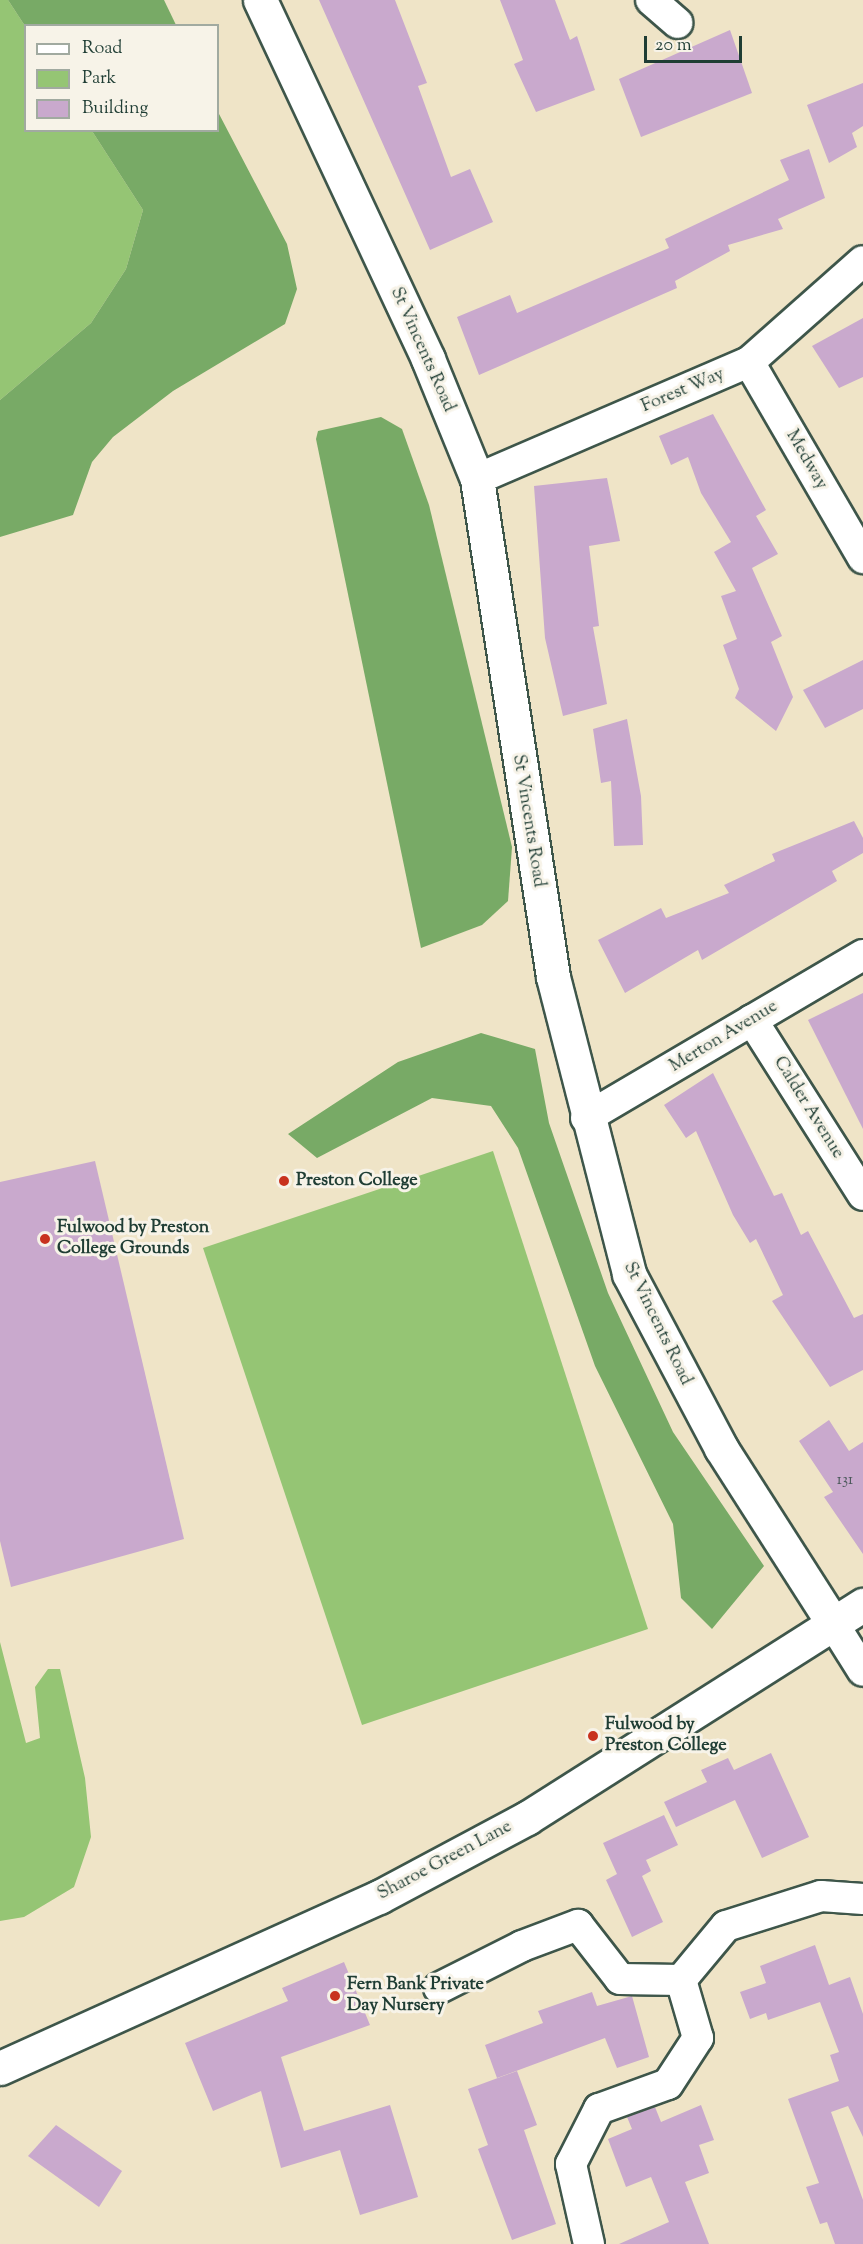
<!DOCTYPE html>
<html>
<head>
<meta charset="utf-8">
<style>
  body { margin:0 }
  #map { position:relative; width:863px; height:2244px; overflow:hidden; background:#efe4c7; font-family:"Sorts Mill Goudy",serif }
  div>[style] { position:absolute }
  .green>* { inset:0; background:#95c574 }
  .forest>* { inset:0; background:#78aa66 }
  .building>* { inset:0; background:#c9a9cd }
  .roads { filter:drop-shadow(2px 0 #3e564a) drop-shadow(-2px 0 #3e564a) drop-shadow(0 2px #3e564a) drop-shadow(0 -2px #3e564a) }
  .minor>* { height:30px; margin:-15px; padding:0 15px; transform-origin:15px; border-radius:15px; background:#fff }
  .tertiary>* { height:33px; margin:-16.5px; padding:0 16.5px; transform-origin:16.5px; border-radius:16.5px; background:#fff }
  .dots>* { width:16px; height:16px; translate:-50% -50%; box-sizing:border-box; border:3px solid #f7f3e8; border-radius:50% }
  span { translate:-50% -50%; white-space:nowrap; text-align:center; line-height:1.15; -webkit-text-stroke:6px #f7f3e8; paint-order:stroke }
  .number-label { font-size:15px; color:#4a585a }
  .number-label span { -webkit-text-stroke-width:0 }
  .street-label { font-size:18px; color:#1f3d34 }
  .poi-label { font-size:18px; color:#1f3d34; font-weight:700 }
  .left { translate:0 -50%; text-align:left }
  .legend { position:absolute; left:24px; top:24px; width:195px; height:108px; box-sizing:border-box; background:#f7f3e8; border:2px solid #a1aaa0; margin:0; padding:8px 10px; list-style:none; font-size:18px; color:#1f3d34 }
  .legend li { display:flex; align-items:center; gap:12px; height:30px }
  .legend b { width:30px; border:2px solid #a1aaa0 }
  .scale { position:absolute; left:644px; top:36px; width:98px; height:27px; box-sizing:border-box; border:3px solid #1f3d34; border-top:0; padding-left:8px; font-size:18px; line-height:21px; white-space:nowrap; color:#1f3d34; -webkit-text-stroke:4px #f7f3e8; paint-order:stroke }
</style>
</head>
<body>
<div id="map">
  <div class="green">
    <div style="clip-path:polygon(0 0,8px 0,25px 26px,26px 130px,92px 131px,143px 210px,126px 269px,91px 323px,0 400px)"></div>
    <div style="clip-path:polygon(493px 1151px,648px 1629px,362px 1725px,203px 1248px)"></div>
    <div style="clip-path:polygon(0 1642px,26px 1743px,40px 1738px,35px 1687px,48px 1669px,60px 1669px,85px 1778px,91px 1837px,74px 1887px,24px 1917px,0 1921px)"></div>
  </div>
  <div class="forest">
    <div style="clip-path:polygon(8px 0,164px 0,176px 25px,25px 26px)"></div>
    <div style="clip-path:polygon(218px 112px,287px 244px,297px 289px,285px 324px,173px 391px,113px 437px,92px 462px,73px 515px,0 537px,0 400px,91px 323px,126px 269px,143px 210px,92px 131px,218px 130px)"></div>
    <div style="clip-path:polygon(381px 417px,402px 429px,429px 505px,512px 847px,508px 901px,482px 925px,421px 948px,316px 439px,318px 431px)"></div>
    <div style="clip-path:polygon(481px 1033px,535px 1049px,549px 1123px,608px 1293px,673px 1432px,764px 1566px,712px 1629px,681px 1598px,673px 1524px,595px 1366px,518px 1148px,491px 1106px,432px 1098px,317px 1158px,288px 1134px,398px 1062px)"></div>
  </div>
  <div class="building">
    <div style="clip-path:polygon(319px 0,395px 0,427px 83px,418px 86px,451px 177px,470px 169px,493px 222px,430px 250px)"></div>
    <div style="clip-path:polygon(500px 0,555px 0,570px 40px,577px 36px,595px 90px,536px 112px,514px 64px,523px 60px)"></div>
    <div style="clip-path:polygon(730px 30px,752px 93px,641px 137px,619px 79px)"></div>
    <div style="clip-path:polygon(863px 83px,863px 126px,852px 133px,857px 147px,829px 163px,807px 105px)"></div>
    <div style="clip-path:polygon(809px 149px,825px 198px,778px 219px,783px 229px,728px 245px,730px 251px,675px 281px,677px 288px,479px 375px,457px 317px,510px 295px,517px 313px,669px 248px,665px 239px,789px 180px,780px 160px)"></div>
    <div style="clip-path:polygon(863px 318px,863px 377px,839px 388px,812px 346px)"></div>
    <div style="clip-path:polygon(713px 414px,766px 510px,756px 516px,778px 554px,752px 568px,782px 636px,771px 642px,793px 697px,776px 731px,735px 698px,739px 689px,723px 645px,737px 639px,721px 596px,736px 591px,714px 552px,731px 542px,701px 493px,688px 457px,671px 465px,659px 436px)"></div>
    <div style="clip-path:polygon(607px 478px,620px 541px,589px 546px,599px 626px,593px 627px,607px 704px,563px 716px,545px 638px,534px 486px)"></div>
    <div style="clip-path:polygon(863px 660px,863px 709px,825px 728px,803px 690px)"></div>
    <div style="clip-path:polygon(627px 719px,641px 796px,643px 845px,614px 846px,611px 781px,601px 783px,593px 729px)"></div>
    <div style="clip-path:polygon(854px 821px,863px 838px,863px 853px,832px 871px,837px 881px,702px 960px,698px 950px,625px 993px,598px 940px,661px 908px,666px 918px,729px 893px,724px 885px,775px 861px,772px 854px)"></div>
    <div style="clip-path:polygon(863px 993px,863px 1129px,808px 1020px)"></div>
    <div style="clip-path:polygon(713px 1073px,774px 1196px,782px 1193px,801px 1235px,808px 1231px,854px 1318px,863px 1314px,863px 1370px,830px 1387px,772px 1301px,783px 1295px,756px 1239px,750px 1243px,733px 1215px,696px 1131px,686px 1138px,664px 1105px)"></div>
    <div style="clip-path:polygon(95px 1161px,184px 1539px,11px 1587px,0 1541px,0 1182px)"></div>
    <div style="clip-path:polygon(829px 1420px,849px 1451px,863px 1442px,863px 1554px,824px 1497px,833px 1492px,799px 1441px)"></div>
    <div style="clip-path:polygon(771px 1753px,809px 1837px,762px 1858px,735px 1800px,676px 1827px,664px 1802px,707px 1782px,701px 1770px,728px 1758px,734px 1770px)"></div>
    <div style="clip-path:polygon(664px 1815px,678px 1845px,646px 1860px,651px 1871px,642px 1876px,663px 1922px,632px 1937px,606px 1880px,617px 1874px,603px 1843px)"></div>
    <div style="clip-path:polygon(815px 1945px,829px 1985px,850px 1977px,863px 2014px,863px 2137px,848px 2106px,831px 2112px,863px 2200px,863px 2244px,835px 2244px,827px 2222px,820px 2224px,806px 2187px,819px 2183px,788px 2099px,839px 2081px,830px 2055px,839px 2052px,820px 2002px,768px 2020px,766px 2013px,750px 2019px,740px 1992px,766px 1983px,760px 1966px)"></div>
    <div style="clip-path:polygon(344px 1962px,370px 2025px,281px 2057px,304px 2131px,390px 2105px,418px 2197px,360px 2215px,340px 2150px,281px 2168px,261px 2091px,213px 2111px,185px 2043px,288px 2001px,282px 1988px)"></div>
    <div style="clip-path:polygon(592px 1992px,597px 2006px,632px 1996px,649px 2057px,617px 2068px,605px 2038px,497px 2078px,485px 2045px,543px 2023px,538px 2011px)"></div>
    <div style="clip-path:polygon(517px 2071px,537px 2125px,524px 2130px,556px 2224px,512px 2240px,478px 2149px,488px 2145px,468px 2089px)"></div>
    <div style="clip-path:polygon(701px 2105px,714px 2140px,699px 2145px,709px 2173px,685px 2182px,709px 2244px,619px 2244px,669px 2222px,651px 2177px,626px 2187px,608px 2139px,632px 2129px,627px 2117px,655px 2107px,661px 2122px)"></div>
    <div style="clip-path:polygon(56px 2125px,122px 2171px,99px 2207px,28px 2156px)"></div>
  </div>
  <div class="roads">
    <div class="minor">
      <div style="left:651px;top:0;width:35px;rotate:41deg"></div>
      <div style="left:749px;top:362px;width:227px;rotate:59.8deg"></div>
      <div style="left:477px;top:479px;width:296px;rotate:-23.3deg"></div>
      <div style="left:749px;top:362px;width:152px;rotate:-41.5deg"></div>
      <div style="left:752px;top:1020px;width:207px;rotate:57.6deg"></div>
      <div style="left:586px;top:1118px;width:321px;rotate:-30.5deg"></div>
      <div style="left:834px;top:1625px;width:54px;rotate:57.8deg"></div>
      <div style="left:439px;top:1988px;width:93px;rotate:-26.8deg"></div>
      <div style="left:522px;top:1946px;width:60px;rotate:-20.6deg"></div>
      <div style="left:578px;top:1925px;width:68px;rotate:52.1deg"></div>
      <div style="left:620px;top:1979px;width:61px;rotate:0.9deg"></div>
      <div style="left:681px;top:1980px;width:70px;rotate:-50.2deg"></div>
      <div style="left:726px;top:1926px;width:100px;rotate:-17.5deg"></div>
      <div style="left:821px;top:1896px;width:42px;rotate:4.1deg"></div>
      <div style="left:589px;top:2244px;width:82px;rotate:-102.7deg"></div>
      <div style="left:571px;top:2164px;width:62px;rotate:-63deg"></div>
      <div style="left:599px;top:2109px;width:73px;rotate:-19.9deg"></div>
      <div style="left:668px;top:2084px;width:55px;rotate:-56.9deg"></div>
      <div style="left:698px;top:2038px;width:60px;rotate:-106.3deg"></div>
    </div>
    <div class="tertiary">
      <div style="left:260px;top:0;width:396px;rotate:64.9deg"></div>
      <div style="left:428px;top:359px;width:130px;rotate:67.8deg"></div>
      <div style="left:477px;top:479px;width:504px;rotate:81.32deg"></div>
      <div style="left:553px;top:977px;width:307px;rotate:75.6deg"></div>
      <div style="left:629px;top:1274px;width:197px;rotate:62.1deg"></div>
      <div style="left:721px;top:1448px;width:210px;rotate:57.4deg"></div>
      <div style="left:0;top:2068px;width:416px;rotate:-24.3deg"></div>
      <div style="left:379px;top:1897px;width:168px;rotate:-28.1deg"></div>
      <div style="left:527px;top:1818px;width:398px;rotate:-32.4deg"></div>
    </div>
  </div>
  <div class="dots">
    <div style="left:284px;top:1181px;background:#c8321e"></div>
    <div style="left:45px;top:1239px;background:#c8321e"></div>
    <div style="left:593px;top:1736px;background:#c8321e"></div>
    <div style="left:335px;top:1996px;background:#c8321e"></div>
  </div>
  <div class="number-label">
    <span style="left:845px;top:1481px">131</span>
  </div>
  <div class="street-label">
    <span style="left:422px;top:350px;rotate:66deg">St Vincents Road</span>
    <span style="left:683px;top:391px;rotate:-23deg">Forest Way</span>
    <span style="left:806px;top:460px;rotate:60deg">Medway</span>
    <span style="left:528px;top:821px;rotate:81deg">St Vincents Road</span>
    <span style="left:724px;top:1037px;rotate:-31deg">Merton Avenue</span>
    <span style="left:808px;top:1108px;rotate:58deg">Calder Avenue</span>
    <span style="left:657px;top:1324px;rotate:64deg">St Vincents Road</span>
    <span style="left:445px;top:1861px;rotate:-28deg">Sharoe Green Lane</span>
  </div>
  <div class="poi-label">
    <span class="left" style="left:296px;top:1181px">Preston College</span>
    <span class="left" style="left:57px;top:1239px">Fulwood by Preston<br>College Grounds</span>
    <span class="left" style="left:605px;top:1736px">Fulwood by<br>Preston College</span>
    <span class="left" style="left:347px;top:1996px">Fern Bank Private<br>Day Nursery</span>
  </div>
  <ul class="legend">
  <li><b style="height:8px;background:#fff"></b>Road</li>
  <li><b style="height:16px;background:#95c574"></b>Park</li>
  <li><b style="height:16px;background:#c9a9cd"></b>Building</li>
  </ul>
  <div class="scale">20 m</div>
</div>
</body>
</html>
